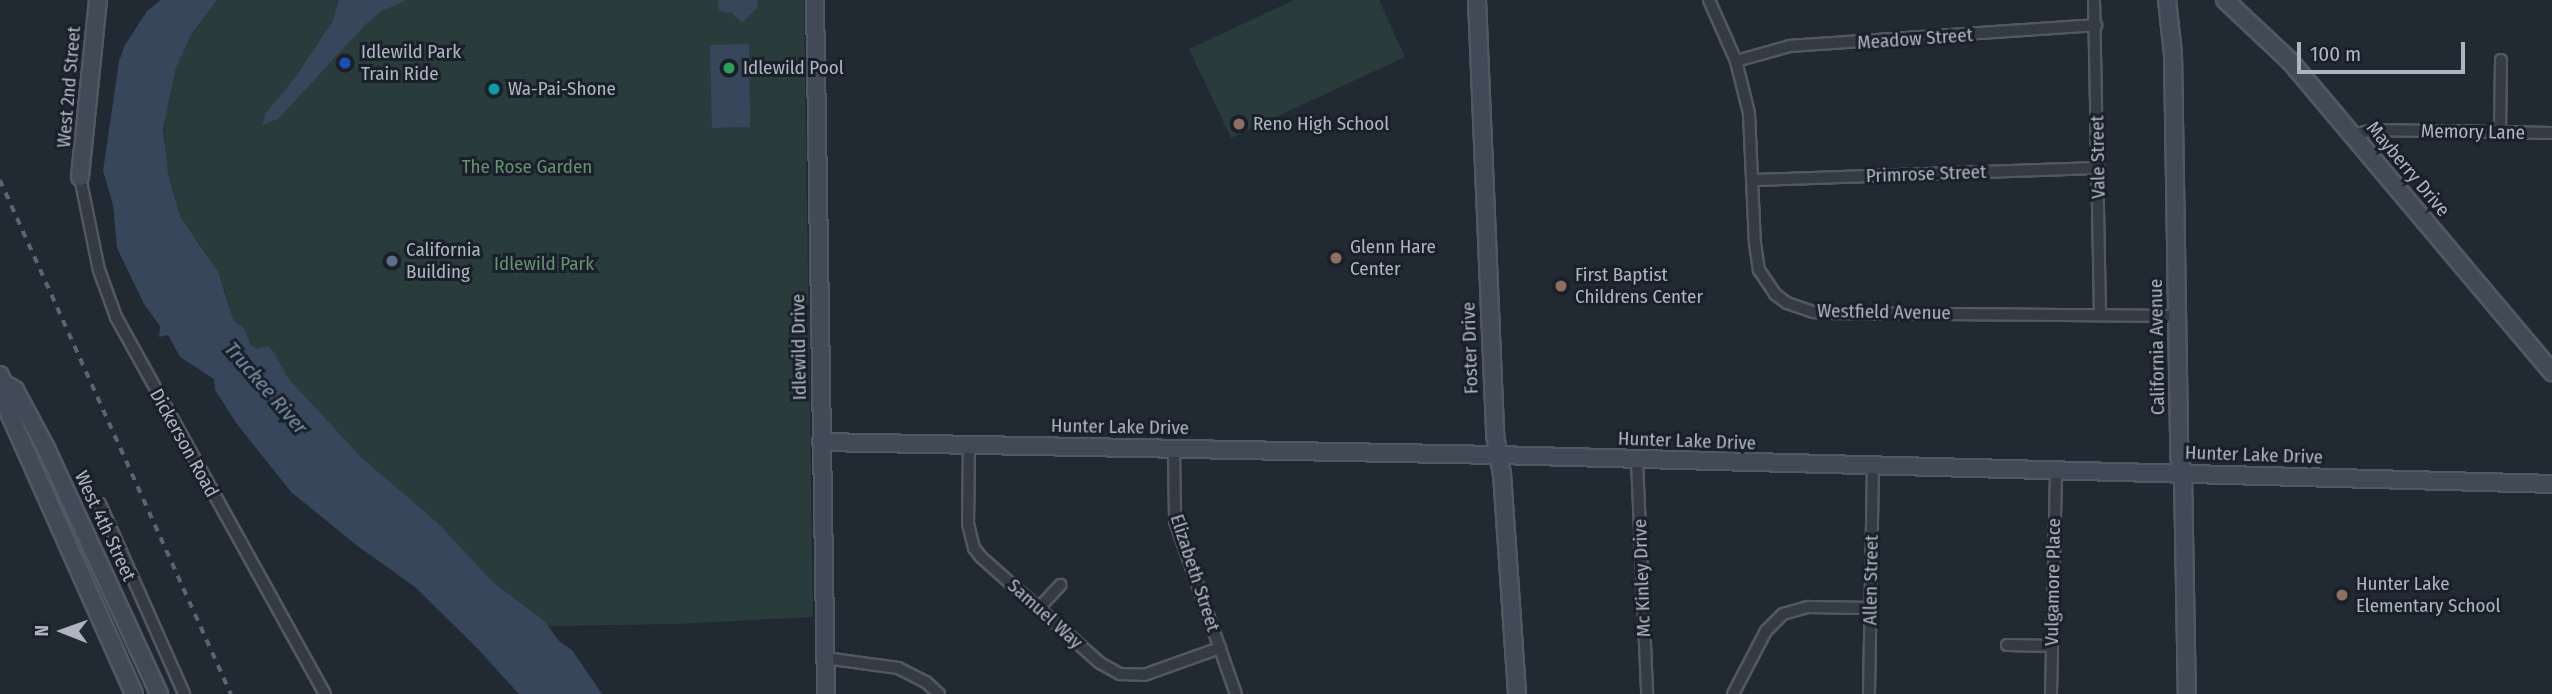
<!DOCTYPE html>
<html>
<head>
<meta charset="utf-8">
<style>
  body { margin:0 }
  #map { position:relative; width:2552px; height:694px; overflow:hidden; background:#212933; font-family:"Fira Sans Condensed",sans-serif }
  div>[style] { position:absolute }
  .green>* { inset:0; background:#2a3b3b }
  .water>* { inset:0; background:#38465b }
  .roads { filter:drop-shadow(2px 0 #525862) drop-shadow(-2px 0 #525862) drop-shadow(0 2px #525862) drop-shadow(0 -2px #525862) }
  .street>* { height:10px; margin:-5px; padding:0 5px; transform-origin:5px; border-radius:5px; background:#343b44 }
  .secondary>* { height:16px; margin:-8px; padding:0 8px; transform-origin:8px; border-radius:8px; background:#434a57 }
  .rail>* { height:3.5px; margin-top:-1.75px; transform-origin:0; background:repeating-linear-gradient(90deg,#5b6470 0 7px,transparent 0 14px) }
  .dots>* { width:19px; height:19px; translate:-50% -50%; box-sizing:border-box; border:4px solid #1a2029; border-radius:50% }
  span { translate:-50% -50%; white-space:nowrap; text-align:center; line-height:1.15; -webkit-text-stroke:6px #1a2029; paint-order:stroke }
  .street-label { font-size:19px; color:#aeb5c1 }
  .poi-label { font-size:19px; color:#aeb5c1 }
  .left { translate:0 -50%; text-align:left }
  .park-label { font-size:19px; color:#698f72 }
  .water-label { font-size:21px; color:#798da7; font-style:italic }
  .north { position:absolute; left:28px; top:596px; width:70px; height:70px; -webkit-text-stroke:5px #1a2029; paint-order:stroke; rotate:271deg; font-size:19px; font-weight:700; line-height:28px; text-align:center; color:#aeb5c1 }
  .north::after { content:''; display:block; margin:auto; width:24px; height:32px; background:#aeb5c1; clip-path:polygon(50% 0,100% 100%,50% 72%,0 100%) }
  .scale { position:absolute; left:2297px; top:42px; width:168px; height:32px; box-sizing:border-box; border:4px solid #aeb5c1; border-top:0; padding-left:9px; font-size:21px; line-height:24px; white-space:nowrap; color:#aeb5c1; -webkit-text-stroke:5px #1a2029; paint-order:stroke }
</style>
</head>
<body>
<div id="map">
  <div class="green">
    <div style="clip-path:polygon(217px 0,804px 0,813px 617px,676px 624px,548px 626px,494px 583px,438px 523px,361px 457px,288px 378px,268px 346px,258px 350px,251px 345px,244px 328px,234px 321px,225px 291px,207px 255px,180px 216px,165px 160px,164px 111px,175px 71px,192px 33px)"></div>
    <div style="clip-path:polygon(1294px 0,1379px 0,1405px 57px,1231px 138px,1189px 49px)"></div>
  </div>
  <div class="water">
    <div style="clip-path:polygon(161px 0,217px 0,192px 33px,175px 71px,163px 129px,168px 173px,180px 216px,218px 272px,234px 321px,244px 328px,251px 345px,258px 349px,268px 346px,273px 351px,288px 378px,361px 457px,438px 523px,494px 583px,544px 621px,560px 642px,572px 650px,602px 694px,519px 694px,477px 648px,415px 587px,359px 547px,291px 492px,237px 424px,215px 390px,214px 379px,180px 357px,168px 335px,159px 337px,160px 326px,144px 304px,117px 248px,113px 205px,103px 171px,119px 61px,125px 45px,147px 11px)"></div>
    <div style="clip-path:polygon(339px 0,407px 0,382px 11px,367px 23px,278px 119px,262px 125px,266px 113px,295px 78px,333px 21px)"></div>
    <div style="clip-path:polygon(718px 0,758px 0,758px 1px,757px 8px,742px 23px,732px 13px,719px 11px)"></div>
    <div style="clip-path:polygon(749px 44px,750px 127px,712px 128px,710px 45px)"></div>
  </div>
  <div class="roads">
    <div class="street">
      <div style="left:1709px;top:0;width:67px;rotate:66.1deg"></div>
      <div style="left:1736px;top:61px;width:54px;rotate:76deg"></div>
      <div style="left:1749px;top:113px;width:130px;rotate:87.4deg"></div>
      <div style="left:1755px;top:243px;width:27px;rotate:82deg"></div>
      <div style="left:1759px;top:270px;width:29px;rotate:56deg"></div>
      <div style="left:1775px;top:294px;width:15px;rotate:37deg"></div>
      <div style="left:1787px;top:303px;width:28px;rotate:19deg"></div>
      <div style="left:1813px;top:312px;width:17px;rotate:3deg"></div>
      <div style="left:1830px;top:313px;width:347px;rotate:0.5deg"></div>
      <div style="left:2094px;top:0;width:315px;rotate:88.9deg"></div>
      <div style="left:1736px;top:61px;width:56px;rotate:-15.5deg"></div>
      <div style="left:1790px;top:46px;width:307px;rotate:-3.9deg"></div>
      <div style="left:2500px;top:132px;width:72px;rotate:-89.2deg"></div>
      <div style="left:2352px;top:135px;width:23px;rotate:-13deg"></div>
      <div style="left:2374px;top:130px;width:178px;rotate:1deg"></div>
      <div style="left:80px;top:177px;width:95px;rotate:78.5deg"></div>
      <div style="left:99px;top:270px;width:50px;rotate:70.1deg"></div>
      <div style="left:116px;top:317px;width:431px;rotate:61deg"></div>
      <div style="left:1754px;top:180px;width:345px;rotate:-2deg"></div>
      <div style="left:969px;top:445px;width:79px;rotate:90.7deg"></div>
      <div style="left:968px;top:524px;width:25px;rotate:76deg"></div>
      <div style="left:974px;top:548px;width:11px;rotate:52deg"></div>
      <div style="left:981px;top:557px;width:159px;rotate:41.7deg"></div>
      <div style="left:1100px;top:663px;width:23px;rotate:29deg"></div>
      <div style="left:1120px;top:674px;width:24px;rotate:2deg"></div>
      <div style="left:1144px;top:675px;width:81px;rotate:-19.6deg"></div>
      <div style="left:1174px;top:448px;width:73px;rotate:89.2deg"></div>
      <div style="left:1175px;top:521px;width:183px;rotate:70.6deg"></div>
      <div style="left:1637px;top:461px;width:233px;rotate:87.5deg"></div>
      <div style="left:100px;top:504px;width:208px;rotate:66.1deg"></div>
      <div style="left:1038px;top:609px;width:33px;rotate:-47deg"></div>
      <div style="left:2007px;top:645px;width:45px;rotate:1.3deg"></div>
      <div style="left:825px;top:658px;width:74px;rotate:7.8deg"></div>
      <div style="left:898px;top:668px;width:31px;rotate:27deg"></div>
      <div style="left:926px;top:682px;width:18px;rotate:43deg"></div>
      <div style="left:1733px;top:694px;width:71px;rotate:-62.4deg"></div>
      <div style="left:1766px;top:631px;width:24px;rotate:-45deg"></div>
      <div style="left:1783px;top:614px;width:26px;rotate:-16deg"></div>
      <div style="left:1808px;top:607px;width:63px;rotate:0.9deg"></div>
      <div style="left:1869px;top:694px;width:228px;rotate:-89deg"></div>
      <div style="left:2051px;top:694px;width:223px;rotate:-88.7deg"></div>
    </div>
    <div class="secondary">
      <div style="left:815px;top:0;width:694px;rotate:89.09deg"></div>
      <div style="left:1477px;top:0;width:435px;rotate:87.6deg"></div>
      <div style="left:1495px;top:435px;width:39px;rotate:80deg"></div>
      <div style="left:1502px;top:473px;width:222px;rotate:86.1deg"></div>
      <div style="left:2167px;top:0;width:54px;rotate:83.7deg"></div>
      <div style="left:2173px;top:54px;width:402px;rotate:89.1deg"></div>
      <div style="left:2179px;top:456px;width:18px;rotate:77deg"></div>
      <div style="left:2183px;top:474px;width:220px;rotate:89deg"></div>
      <div style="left:2225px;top:0;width:89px;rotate:43.2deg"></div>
      <div style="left:2290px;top:61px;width:407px;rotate:49.9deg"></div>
      <div style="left:80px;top:177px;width:178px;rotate:-84.2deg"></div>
      <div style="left:0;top:375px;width:9px;rotate:69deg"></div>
      <div style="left:3px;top:383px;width:14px;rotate:30deg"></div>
      <div style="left:15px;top:390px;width:66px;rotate:61.9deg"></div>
      <div style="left:46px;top:448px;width:271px;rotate:65.3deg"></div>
      <div style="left:3px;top:383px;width:12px;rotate:99deg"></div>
      <div style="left:1px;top:395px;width:327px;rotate:66deg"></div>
      <div style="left:821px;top:442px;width:676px;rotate:1.1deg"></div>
      <div style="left:1497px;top:455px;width:1055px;rotate:1.57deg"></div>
    </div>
  </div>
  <div class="rail">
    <div style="left:0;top:180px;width:564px;rotate:65.8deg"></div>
  </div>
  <div class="dots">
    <div style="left:345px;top:63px;background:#1a4fb4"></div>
    <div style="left:729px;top:68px;background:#2e9e5b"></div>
    <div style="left:494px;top:89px;background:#0f9aa8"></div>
    <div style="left:1239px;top:124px;background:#8d6e63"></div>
    <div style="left:1336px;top:258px;background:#8d6e63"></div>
    <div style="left:392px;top:261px;background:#5c6f8a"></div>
    <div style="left:1561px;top:286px;background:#8d6e63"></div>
    <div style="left:2342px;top:595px;background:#8d6e63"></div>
  </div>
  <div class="street-label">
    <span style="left:1915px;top:39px;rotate:-4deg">Meadow Street</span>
    <span style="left:69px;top:87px;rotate:-85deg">West 2nd Street</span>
    <span style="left:2473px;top:132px;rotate:1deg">Memory Lane</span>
    <span style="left:2098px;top:157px;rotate:-91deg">Vale Street</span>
    <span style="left:2408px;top:169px;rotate:50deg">Mayberry Drive</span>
    <span style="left:1926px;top:174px;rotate:-2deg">Primrose Street</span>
    <span style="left:1884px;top:312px;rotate:1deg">Westfield Avenue</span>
    <span style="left:799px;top:347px;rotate:-91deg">Idlewild Drive</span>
    <span style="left:2157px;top:347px;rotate:-91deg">California Avenue</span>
    <span style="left:1470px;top:348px;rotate:-92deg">Foster Drive</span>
    <span style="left:1120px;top:427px;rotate:1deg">Hunter Lake Drive</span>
    <span style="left:1687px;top:441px;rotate:2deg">Hunter Lake Drive</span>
    <span style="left:184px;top:443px;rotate:61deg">Dickerson Road</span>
    <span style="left:2254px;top:455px;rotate:2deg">Hunter Lake Drive</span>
    <span style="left:105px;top:526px;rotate:65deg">West 4th Street</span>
    <span style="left:1195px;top:573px;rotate:72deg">Elizabeth Street</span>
    <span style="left:1642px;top:578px;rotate:-92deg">Mc Kinley Drive</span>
    <span style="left:1871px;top:580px;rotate:-89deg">Allen Street</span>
    <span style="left:2053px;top:582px;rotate:-89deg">Vulgamore Place</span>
    <span style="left:1045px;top:614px;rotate:42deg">Samuel Way</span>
  </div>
  <div class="poi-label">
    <span class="left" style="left:361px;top:63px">Idlewild Park<br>Train Ride</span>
    <span class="left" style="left:743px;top:68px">Idlewild Pool</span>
    <span class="left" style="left:508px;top:89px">Wa-Pai-Shone</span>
    <span class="left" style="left:1253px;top:124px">Reno High School</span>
    <span class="left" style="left:1350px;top:258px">Glenn Hare<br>Center</span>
    <span class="left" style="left:406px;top:261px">California<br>Building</span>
    <span class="left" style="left:1575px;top:286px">First Baptist<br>Childrens Center</span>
    <span class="left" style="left:2356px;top:595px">Hunter Lake<br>Elementary School</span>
  </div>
  <div class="park-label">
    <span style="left:527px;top:167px">The Rose Garden</span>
    <span style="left:544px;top:264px">Idlewild Park</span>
  </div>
  <div class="water-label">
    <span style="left:266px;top:388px;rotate:49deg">Truckee River</span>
  </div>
  <div class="north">N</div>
  <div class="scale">100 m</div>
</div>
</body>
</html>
